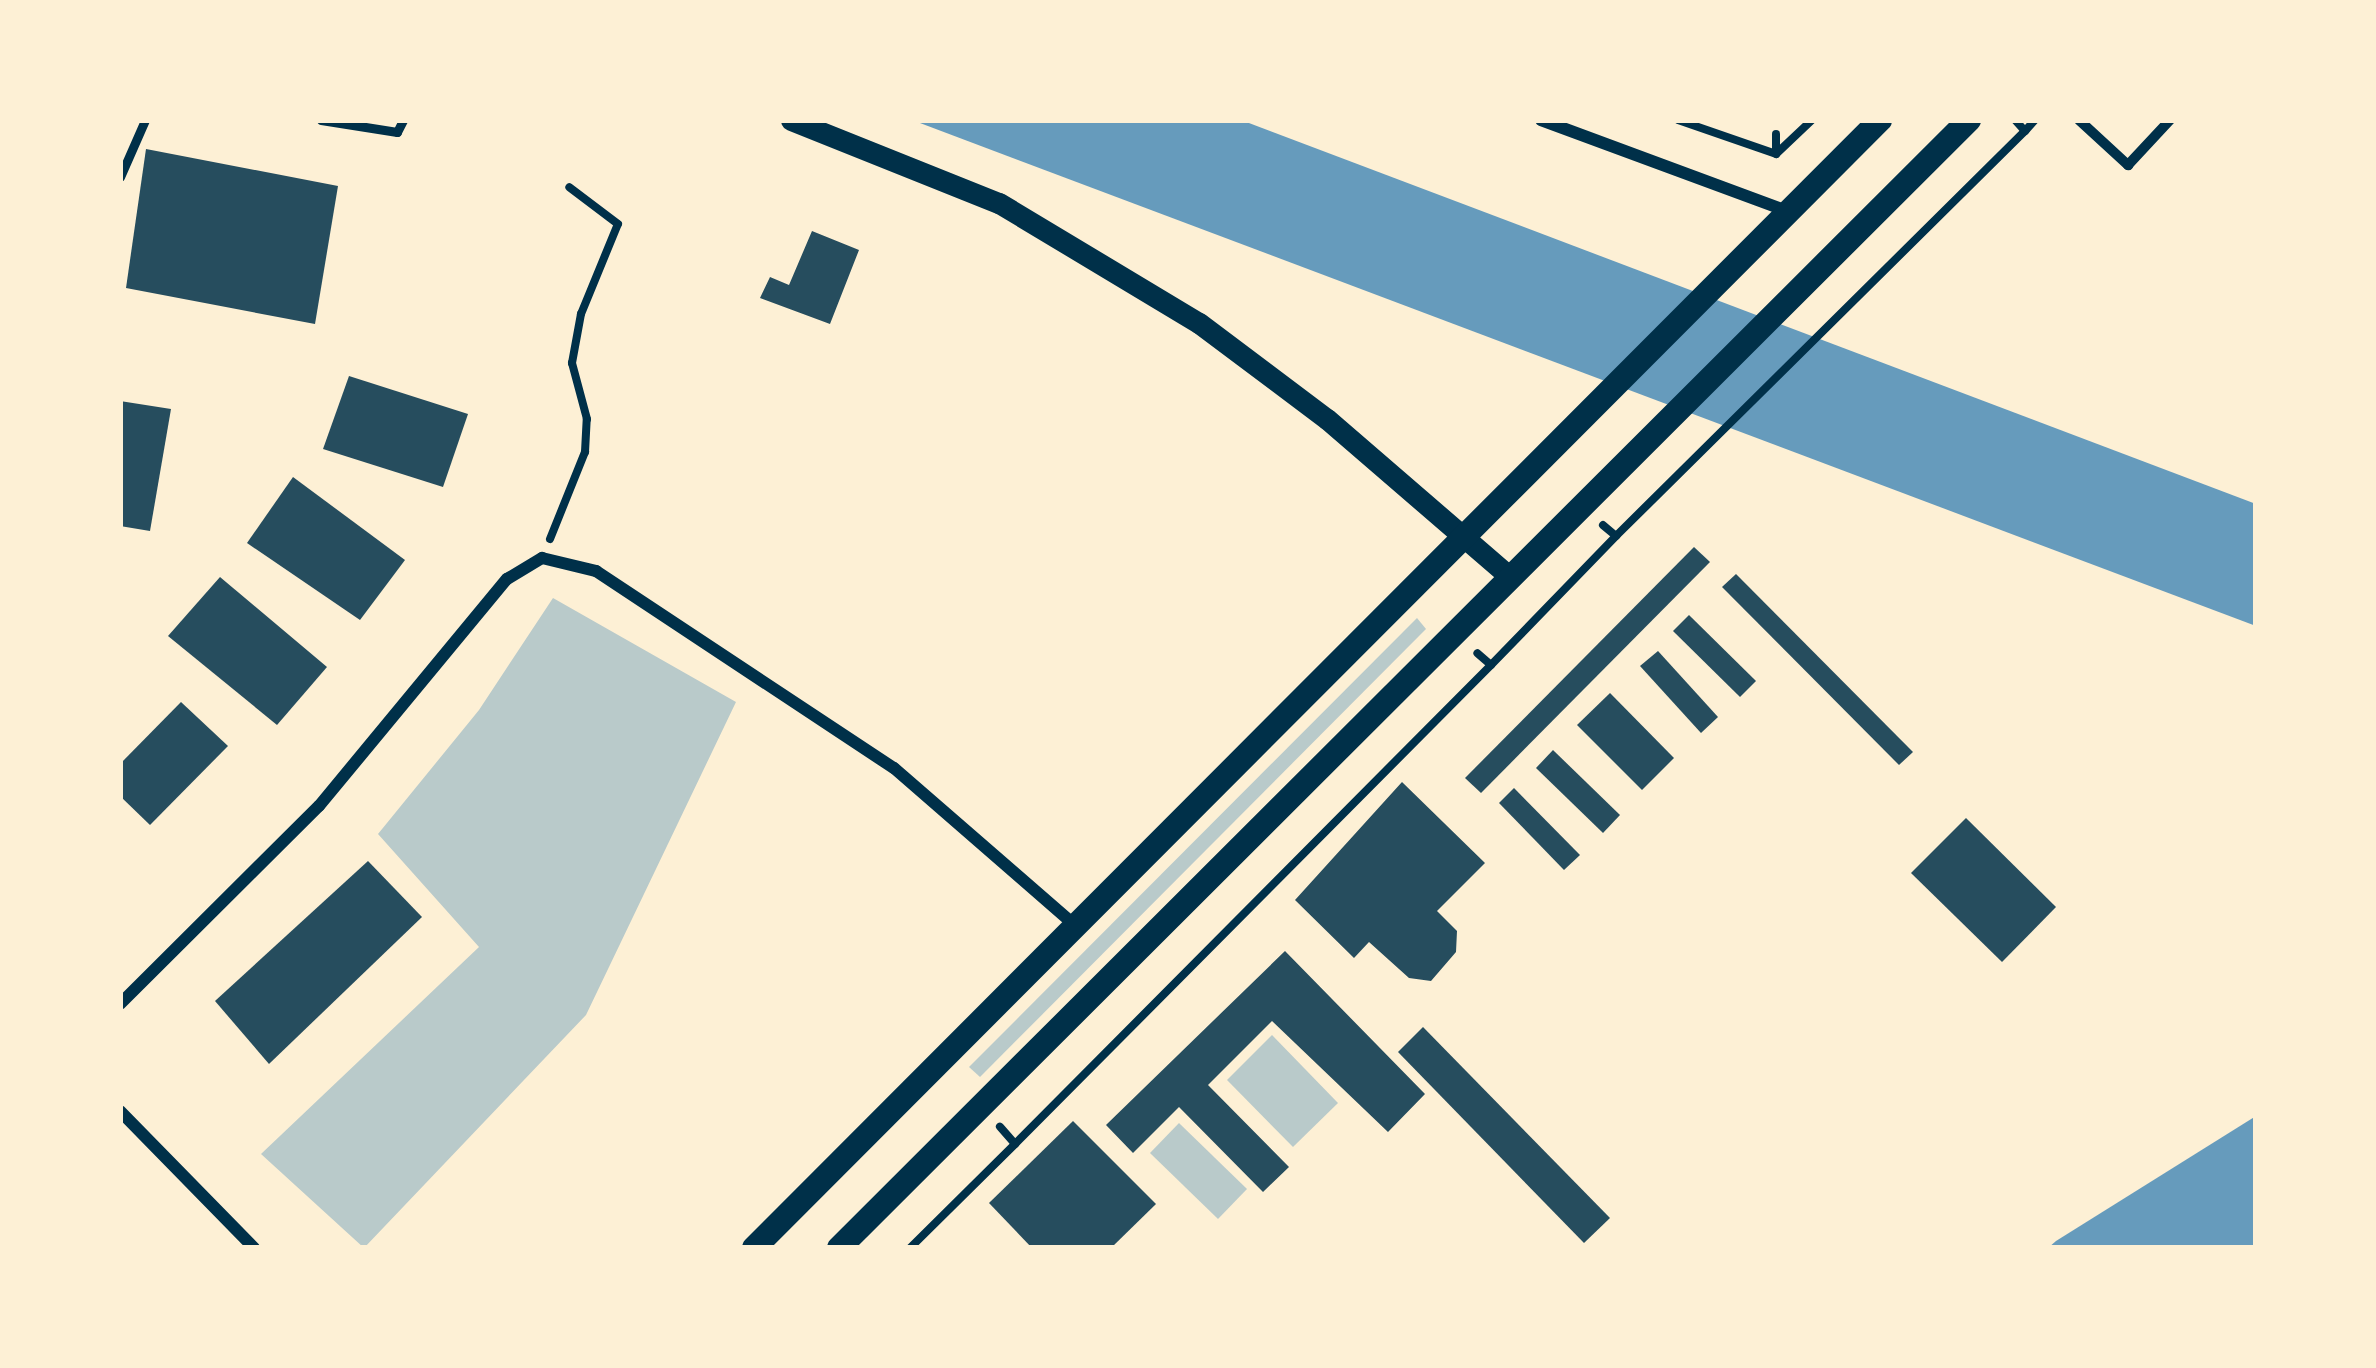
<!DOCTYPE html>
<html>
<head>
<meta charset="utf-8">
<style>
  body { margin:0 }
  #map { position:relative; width:2376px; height:1368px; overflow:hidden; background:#fdf0d5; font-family:"Public Sans",sans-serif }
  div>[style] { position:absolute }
  .green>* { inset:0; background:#b9caca }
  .water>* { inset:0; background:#669bbc }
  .building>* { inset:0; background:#264d5e }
  .path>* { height:8px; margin:-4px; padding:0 4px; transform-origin:4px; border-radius:4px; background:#003049 }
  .service>* { height:9px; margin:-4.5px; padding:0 4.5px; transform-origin:4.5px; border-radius:4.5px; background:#003049 }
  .pedestrian>* { height:10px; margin:-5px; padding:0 5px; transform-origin:5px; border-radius:5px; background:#003049 }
  .minor>* { height:12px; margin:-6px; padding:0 6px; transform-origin:6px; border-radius:6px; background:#003049 }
  .tertiary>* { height:21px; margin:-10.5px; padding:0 10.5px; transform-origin:10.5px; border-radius:10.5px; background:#003049 }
  .secondary>* { height:24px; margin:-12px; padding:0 12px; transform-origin:12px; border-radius:12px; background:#003049 }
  span { translate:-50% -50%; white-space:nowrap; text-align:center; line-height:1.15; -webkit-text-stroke:9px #fdf0d5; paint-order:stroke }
  .frame { position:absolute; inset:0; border:123px solid #fdf0d5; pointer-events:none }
</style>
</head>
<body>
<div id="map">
  <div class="green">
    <div style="clip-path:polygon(553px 598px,736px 702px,586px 1015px,364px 1248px,261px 1154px,479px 947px,378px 834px,479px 710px)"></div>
    <div style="clip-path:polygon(1417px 618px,1426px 629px,980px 1077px,969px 1067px)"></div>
    <div style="clip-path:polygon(1272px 1035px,1338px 1103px,1293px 1147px,1227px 1080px)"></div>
    <div style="clip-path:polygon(1179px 1123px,1247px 1189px,1218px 1219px,1150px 1153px)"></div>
  </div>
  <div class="water">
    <div style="clip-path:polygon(912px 120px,1241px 120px,2256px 504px,2256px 626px)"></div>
    <div style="clip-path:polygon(2256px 1116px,2256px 1248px,2048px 1248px,2056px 1241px)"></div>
  </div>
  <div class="building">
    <div style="clip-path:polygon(146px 149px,338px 186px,315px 324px,126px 288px)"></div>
    <div style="clip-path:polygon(812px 231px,859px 250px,830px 324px,760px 298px,770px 277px,789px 285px)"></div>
    <div style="clip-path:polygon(349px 376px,468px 414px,443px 487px,323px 449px)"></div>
    <div style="clip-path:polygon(120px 401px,171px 409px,150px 531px,120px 526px)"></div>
    <div style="clip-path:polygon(293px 477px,405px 560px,360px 620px,247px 543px)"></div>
    <div style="clip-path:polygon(1694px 547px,1710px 562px,1481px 793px,1465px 778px)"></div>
    <div style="clip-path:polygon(1736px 574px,1913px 752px,1899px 765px,1722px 587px)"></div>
    <div style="clip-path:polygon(220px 577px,327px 667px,277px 725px,168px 636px)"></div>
    <div style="clip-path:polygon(1689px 615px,1756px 681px,1740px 697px,1673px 631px)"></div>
    <div style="clip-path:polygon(1658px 651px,1718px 717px,1701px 733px,1640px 666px)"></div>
    <div style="clip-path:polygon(1610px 693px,1674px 758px,1642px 790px,1577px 725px)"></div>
    <div style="clip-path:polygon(181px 702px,228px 746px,150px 825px,120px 796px,120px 764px)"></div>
    <div style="clip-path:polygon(1553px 750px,1620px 815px,1603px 833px,1536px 768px)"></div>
    <div style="clip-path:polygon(1402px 782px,1485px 863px,1437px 911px,1457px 931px,1456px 952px,1431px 981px,1409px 978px,1369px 942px,1354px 958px,1295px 900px)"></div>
    <div style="clip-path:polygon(1514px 788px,1580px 855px,1564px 870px,1499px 803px)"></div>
    <div style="clip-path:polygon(1966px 818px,2056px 907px,2002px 962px,1911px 873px)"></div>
    <div style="clip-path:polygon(368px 861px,422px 917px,269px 1064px,215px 1001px)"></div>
    <div style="clip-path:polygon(1285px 951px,1425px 1094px,1388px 1132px,1272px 1021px,1208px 1085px,1289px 1167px,1263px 1192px,1179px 1107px,1133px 1153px,1106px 1125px)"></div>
    <div style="clip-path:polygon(1423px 1027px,1610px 1218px,1584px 1243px,1398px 1052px)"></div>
    <div style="clip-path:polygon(1073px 1121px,1156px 1204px,1111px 1248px,1032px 1248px,989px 1203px)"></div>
  </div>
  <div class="path">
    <div style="left:1678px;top:120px;width:104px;rotate:19.1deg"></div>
    <div style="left:1776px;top:154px;width:50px;rotate:-43.4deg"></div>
    <div style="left:2025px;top:131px;width:15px;rotate:-48deg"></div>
    <div style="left:1776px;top:153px;width:19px;rotate:-90deg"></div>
    <div style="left:1616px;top:536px;width:576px;rotate:-44.72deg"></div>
    <div style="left:2025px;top:131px;width:15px;rotate:-132deg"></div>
    <div style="left:550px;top:539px;width:94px;rotate:-68.1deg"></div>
    <div style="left:585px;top:452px;width:33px;rotate:-87deg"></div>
    <div style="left:587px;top:419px;width:58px;rotate:-105deg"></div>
    <div style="left:572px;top:363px;width:50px;rotate:-79.6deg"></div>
    <div style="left:581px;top:314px;width:97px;rotate:-67.7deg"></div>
    <div style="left:618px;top:224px;width:61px;rotate:-142.9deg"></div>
    <div style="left:1491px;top:665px;width:180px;rotate:-45.9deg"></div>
    <div style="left:1616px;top:536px;width:17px;rotate:-140deg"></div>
    <div style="left:1015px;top:1144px;width:675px;rotate:-45.18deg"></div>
    <div style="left:1491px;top:665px;width:18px;rotate:-139deg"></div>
    <div style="left:910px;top:1248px;width:148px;rotate:-44.7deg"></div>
    <div style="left:1015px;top:1144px;width:23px;rotate:-131deg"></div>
  </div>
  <div class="service">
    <div style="left:321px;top:120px;width:77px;rotate:9deg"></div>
    <div style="left:397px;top:132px;width:13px;rotate:-63deg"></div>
    <div style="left:120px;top:177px;width:62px;rotate:-66.3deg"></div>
  </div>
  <div class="pedestrian">
    <div style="left:2079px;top:120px;width:67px;rotate:42.6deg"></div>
    <div style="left:2128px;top:165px;width:62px;rotate:-47deg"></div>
  </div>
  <div class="minor">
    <div style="left:1541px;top:120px;width:262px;rotate:20.3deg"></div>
    <div style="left:120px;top:1004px;width:281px;rotate:-44.9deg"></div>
    <div style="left:319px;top:806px;width:295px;rotate:-50.4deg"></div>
    <div style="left:507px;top:579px;width:41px;rotate:-31deg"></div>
    <div style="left:542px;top:558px;width:56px;rotate:13.5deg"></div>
    <div style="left:596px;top:571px;width:357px;rotate:33.5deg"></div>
    <div style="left:894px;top:768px;width:241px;rotate:41deg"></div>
    <div style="left:120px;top:1111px;width:192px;rotate:45.6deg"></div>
  </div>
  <div class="tertiary">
    <div style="left:791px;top:120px;width:224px;rotate:21.8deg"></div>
    <div style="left:999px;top:203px;width:233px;rotate:31deg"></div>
    <div style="left:1199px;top:323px;width:160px;rotate:36.9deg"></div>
    <div style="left:1327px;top:419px;width:242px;rotate:40.8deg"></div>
  </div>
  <div class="secondary">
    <div style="left:754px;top:1248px;width:1594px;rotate:-45.05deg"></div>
    <div style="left:839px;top:1248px;width:1597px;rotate:-44.95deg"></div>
  </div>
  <div class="frame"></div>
</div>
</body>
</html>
